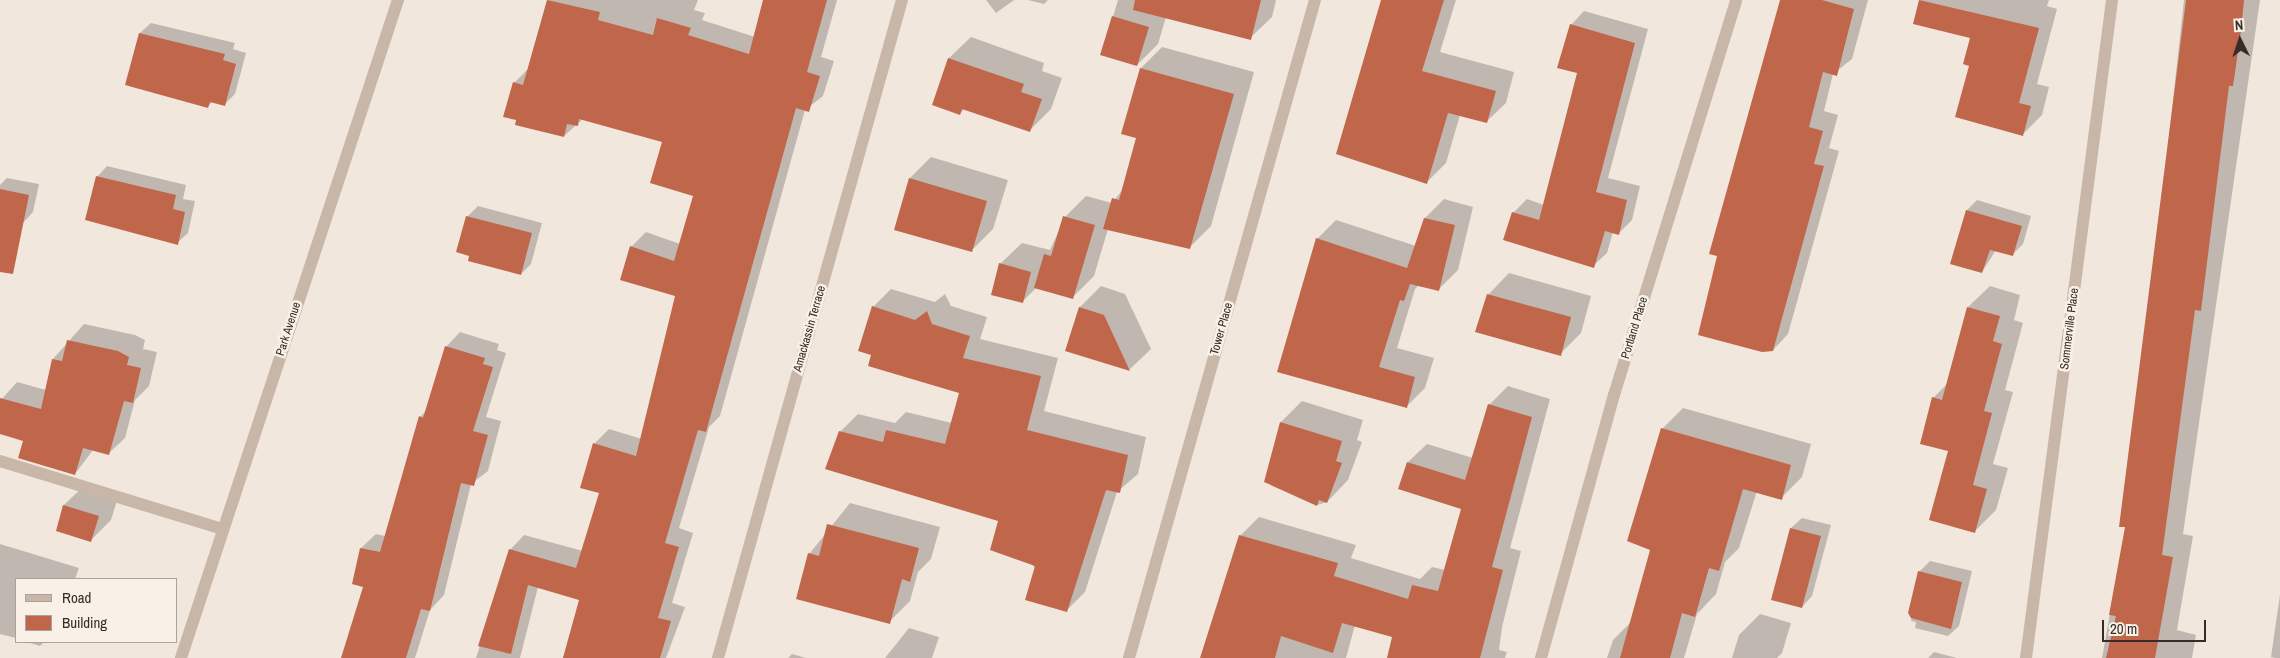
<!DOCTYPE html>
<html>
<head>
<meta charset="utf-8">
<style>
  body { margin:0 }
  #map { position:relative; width:2280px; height:658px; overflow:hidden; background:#f1e7dc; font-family:"Archivo Narrow",sans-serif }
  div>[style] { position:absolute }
  .shadow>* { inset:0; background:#0003 }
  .building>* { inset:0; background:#c0674b }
  .service>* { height:12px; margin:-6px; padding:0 6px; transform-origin:6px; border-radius:6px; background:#c8b7a9 }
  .minor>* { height:12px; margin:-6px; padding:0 6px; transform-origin:6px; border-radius:6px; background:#c8b7a9 }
  .tertiary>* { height:12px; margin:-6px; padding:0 6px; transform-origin:6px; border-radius:6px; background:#c8b7a9 }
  span { translate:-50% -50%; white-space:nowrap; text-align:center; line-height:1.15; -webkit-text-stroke:5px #f9f1e8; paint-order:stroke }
  .street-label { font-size:12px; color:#362d28 }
  .legend { position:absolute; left:15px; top:578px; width:162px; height:65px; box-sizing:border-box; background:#f9f1e8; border:1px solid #aba39b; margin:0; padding:6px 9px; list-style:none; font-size:15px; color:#362d28 }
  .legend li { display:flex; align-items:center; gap:10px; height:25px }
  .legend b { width:25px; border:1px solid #aba39b }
  .north { position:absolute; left:2215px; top:15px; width:50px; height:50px; -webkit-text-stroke:4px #f9f1e8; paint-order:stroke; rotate:356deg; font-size:14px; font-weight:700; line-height:20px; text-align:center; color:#362d28 }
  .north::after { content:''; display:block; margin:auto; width:18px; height:22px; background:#362d28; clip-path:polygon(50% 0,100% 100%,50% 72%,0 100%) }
  .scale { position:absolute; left:2102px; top:620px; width:104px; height:22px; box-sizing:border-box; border:2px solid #362d28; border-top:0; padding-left:6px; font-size:15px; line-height:18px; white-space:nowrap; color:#362d28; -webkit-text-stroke:4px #f9f1e8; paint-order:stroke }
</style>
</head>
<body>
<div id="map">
  <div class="shadow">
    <div style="clip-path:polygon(548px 0,698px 0,694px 10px,705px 13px,702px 20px,755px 37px,765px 0,837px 0,821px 57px,834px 61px,823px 96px,805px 110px,720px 416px,709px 427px,679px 528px,693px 533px,672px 603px,685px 607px,666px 658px,563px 658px,580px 599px,538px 587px,520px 658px,476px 658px,510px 550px,524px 535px,583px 551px,600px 493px,594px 444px,609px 429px,642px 439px,676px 295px,631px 247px,646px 232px,680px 244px,694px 195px,664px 141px,583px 119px,564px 136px,514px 83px,529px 68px)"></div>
    <div style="clip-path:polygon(986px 0,1014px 0,996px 13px)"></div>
    <div style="clip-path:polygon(1028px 0,1048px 0,1044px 4px)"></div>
    <div style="clip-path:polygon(1118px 0,1276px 0,1272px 17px,1250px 38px,1166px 17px,1158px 44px,1137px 65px,1102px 54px)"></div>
    <div style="clip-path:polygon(1383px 0,1456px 0,1440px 52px,1514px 72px,1506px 103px,1486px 122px,1460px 115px,1446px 163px,1427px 182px)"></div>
    <div style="clip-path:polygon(1780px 0,1868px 0,1852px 59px,1833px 74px,1824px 111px,1838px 115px,1829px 148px,1839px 151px,1788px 334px,1773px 350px)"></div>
    <div style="clip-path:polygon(1920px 0,2049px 0,2047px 6px,2057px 9px,2037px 84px,2049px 87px,2042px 115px,2023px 134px,1971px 65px,1971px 37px,1914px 23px)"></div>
    <div style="clip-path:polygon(2184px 0,2260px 0,2183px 534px,2193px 536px,2177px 630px,2196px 635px,2192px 658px,2102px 658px,2126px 526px)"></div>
    <div style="clip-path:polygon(1584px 11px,1648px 29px,1608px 178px,1640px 186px,1632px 220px,1618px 234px,1613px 232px,1607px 253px,1593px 266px,1513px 213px,1527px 199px,1544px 205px,1579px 73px,1571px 25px)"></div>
    <div style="clip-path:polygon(151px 23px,235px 43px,233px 49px,246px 53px,235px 94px,225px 104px,213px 101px,208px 106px,127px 84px,140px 33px)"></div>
    <div style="clip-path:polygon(971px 37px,1044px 63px,1042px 71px,1062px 78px,1051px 109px,1030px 130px,965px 108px,960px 114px,934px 104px,949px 58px)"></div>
    <div style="clip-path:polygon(1162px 47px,1254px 72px,1211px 226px,1189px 248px,1108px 229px,1094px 276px,1073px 297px,1037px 287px,1022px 302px,1000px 264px,1022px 243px,1050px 250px,1065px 217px,1086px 196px,1112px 203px,1124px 188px,1138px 137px,1123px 133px,1141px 68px)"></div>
    <div style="clip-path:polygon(931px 157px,1008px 180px,993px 229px,972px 250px,910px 178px)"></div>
    <div style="clip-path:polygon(107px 166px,186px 185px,183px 199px,195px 201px,188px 233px,177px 243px,97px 177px)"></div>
    <div style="clip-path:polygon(7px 178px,39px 184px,33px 212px,23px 223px,0 218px,0 185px)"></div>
    <div style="clip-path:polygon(1444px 199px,1473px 207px,1458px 270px,1439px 289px,1419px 285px,1415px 289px,1397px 348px,1434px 358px,1425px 388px,1406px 407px,1278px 371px,1317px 239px,1336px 220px,1416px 246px,1425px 218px)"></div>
    <div style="clip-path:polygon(1977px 200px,2031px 216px,2023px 244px,2012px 255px,1996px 250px,1982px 272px,1967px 210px)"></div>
    <div style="clip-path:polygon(478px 206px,542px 223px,531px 264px,521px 274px,471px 255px,467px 217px)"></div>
    <div style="clip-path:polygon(1509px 273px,1591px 296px,1581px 333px,1560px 354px,1488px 295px)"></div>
    <div style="clip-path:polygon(1101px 286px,1125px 294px,1151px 349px,1130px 369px,1067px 351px,1080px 307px)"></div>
    <div style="clip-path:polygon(1990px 286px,2020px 295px,2014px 320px,2023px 323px,2005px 390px,2013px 392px,1993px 464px,2008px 468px,1996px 510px,1974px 532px,1933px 398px,1947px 384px,1968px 307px)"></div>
    <div style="clip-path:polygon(891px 289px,935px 302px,945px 294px,951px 306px,987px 317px,980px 339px,1058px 358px,1044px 411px,1146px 437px,1138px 474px,1117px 492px,1085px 592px,1066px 611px,1000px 520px,840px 432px,858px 414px,895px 423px,906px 412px,952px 423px,961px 393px,873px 354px,873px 307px)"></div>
    <div style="clip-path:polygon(84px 324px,135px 335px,145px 340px,143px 349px,157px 352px,149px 386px,135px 400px,125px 438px,108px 454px,93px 450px,75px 474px,24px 440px,0 433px,0 401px,17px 382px,46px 390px,53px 359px)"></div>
    <div style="clip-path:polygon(460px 332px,499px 344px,497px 350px,506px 353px,486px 417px,501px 421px,488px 471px,471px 484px,444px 595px,430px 610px,415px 658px,342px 658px,365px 586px,361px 548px,376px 534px,385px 536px,420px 417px,427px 410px,446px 347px)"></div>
    <div style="clip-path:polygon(1508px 386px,1550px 399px,1510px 548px,1521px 551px,1502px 627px,1499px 650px,1507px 652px,1505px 658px,1399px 658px,1394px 637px,1355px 625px,1346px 658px,1201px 658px,1240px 536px,1259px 517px,1356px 545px,1351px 558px,1420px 579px,1432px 567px,1445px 570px,1462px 508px,1408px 462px,1427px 444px,1473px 458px,1489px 405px)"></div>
    <div style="clip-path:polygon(1302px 401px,1363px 420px,1357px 440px,1362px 442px,1348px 480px,1327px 502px,1317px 505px,1265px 481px,1281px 422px)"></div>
    <div style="clip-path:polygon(1683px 408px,1811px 444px,1802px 477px,1781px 498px,1757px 491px,1739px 548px,1725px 562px,1716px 594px,1697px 614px,1684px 658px,1607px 658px,1613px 640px,1632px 621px,1651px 550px,1662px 429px)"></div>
    <div style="clip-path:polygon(86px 484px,119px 494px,111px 520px,90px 541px,57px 531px,64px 505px)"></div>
    <div style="clip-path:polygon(850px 503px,940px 527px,931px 559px,918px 572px,910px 601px,889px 622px,797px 598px,810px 553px)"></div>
    <div style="clip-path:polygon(1802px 518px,1831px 525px,1812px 596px,1802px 607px,1773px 599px,1791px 528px)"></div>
    <div style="clip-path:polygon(0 544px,79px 568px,75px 579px,16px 579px,16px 638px,0 634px)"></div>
    <div style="clip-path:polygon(1930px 561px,1972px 571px,1959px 626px,1948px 636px,1915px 628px,1916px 622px,1911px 621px,1919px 572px)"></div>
    <div style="clip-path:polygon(2280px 595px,2280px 658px,2275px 658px,2271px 657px)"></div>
    <div style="clip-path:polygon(1760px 614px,1791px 623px,1782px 653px,1777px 658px,1732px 658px,1739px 635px)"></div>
    <div style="clip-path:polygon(909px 628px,939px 637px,932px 658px,885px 658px)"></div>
    <div style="clip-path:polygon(27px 642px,44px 642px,40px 646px)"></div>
    <div style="clip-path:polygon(1934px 652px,1957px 658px,1928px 658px)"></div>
    <div style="clip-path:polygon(792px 654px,806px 658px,788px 658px)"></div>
  </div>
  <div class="building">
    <div style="clip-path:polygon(547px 0,600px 12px,598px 20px,653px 35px,657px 18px,691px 28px,688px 35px,749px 54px,763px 0,827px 0,807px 72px,820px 76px,809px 112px,796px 108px,706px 432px,698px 430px,665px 543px,679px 547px,658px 618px,671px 621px,660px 658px,563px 658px,579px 600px,528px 585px,511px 654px,478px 646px,509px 549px,576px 568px,599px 493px,580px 488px,593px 443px,636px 456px,675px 296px,620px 280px,630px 246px,674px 261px,693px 196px,650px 183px,662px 142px,579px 119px,578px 126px,567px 124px,564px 137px,515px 125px,516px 120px,503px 117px,513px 82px,523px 85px)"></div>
    <div style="clip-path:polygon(1135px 0,1261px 0,1251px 40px,1133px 10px)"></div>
    <div style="clip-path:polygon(1381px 0,1444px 0,1422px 71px,1496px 91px,1487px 123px,1448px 113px,1427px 184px,1336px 154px)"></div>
    <div style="clip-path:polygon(1780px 0,1822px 0,1854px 9px,1837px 76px,1823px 72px,1809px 127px,1823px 131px,1814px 164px,1824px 166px,1773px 351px,1762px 352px,1698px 335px,1717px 256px,1709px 254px)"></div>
    <div style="clip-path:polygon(1919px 0,2039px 28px,2019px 103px,2031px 106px,2023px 136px,1955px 117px,1969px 66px,1963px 64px,1970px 38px,1913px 24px)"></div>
    <div style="clip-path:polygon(2186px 0,2244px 0,2241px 31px,2233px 86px,2229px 86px,2201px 311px,2195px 310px,2179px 429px,2162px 555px,2173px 557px,2155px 658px,2106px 658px,2116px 616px,2109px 615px,2125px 527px,2119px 527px)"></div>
    <div style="clip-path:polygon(1112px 16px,1149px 27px,1137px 66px,1100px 55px)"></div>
    <div style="clip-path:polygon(1570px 24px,1635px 43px,1596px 192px,1627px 200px,1619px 235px,1605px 231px,1594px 268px,1503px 240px,1512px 212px,1539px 220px,1577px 73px,1557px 68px)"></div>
    <div style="clip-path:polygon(139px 33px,225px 54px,223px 60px,236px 64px,225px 106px,210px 102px,208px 108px,125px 85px)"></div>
    <div style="clip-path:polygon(948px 58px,1024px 84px,1021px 92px,1042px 99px,1030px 132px,962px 109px,960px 115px,932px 105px)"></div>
    <div style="clip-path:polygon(1140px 68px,1234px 94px,1190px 249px,1103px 229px,1112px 198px,1119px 200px,1136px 138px,1121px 134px)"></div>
    <div style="clip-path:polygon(96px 176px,176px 195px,173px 209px,185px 212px,178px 245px,85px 220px)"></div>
    <div style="clip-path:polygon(909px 178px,987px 201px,972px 252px,894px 230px)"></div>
    <div style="clip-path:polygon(0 189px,29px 195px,13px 274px,0 272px)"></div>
    <div style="clip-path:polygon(1966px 210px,2022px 226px,2013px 256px,1990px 250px,1982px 273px,1950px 264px)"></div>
    <div style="clip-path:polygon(466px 216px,532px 233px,521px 275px,468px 261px,469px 256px,456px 252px)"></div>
    <div style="clip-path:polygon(1063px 216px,1095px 225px,1073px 299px,1034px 288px,1044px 254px,1051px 256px)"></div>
    <div style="clip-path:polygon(1424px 218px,1455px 225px,1439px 291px,1410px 284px,1404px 301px,1400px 300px,1379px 367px,1415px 377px,1407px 408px,1277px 372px,1316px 238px,1407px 268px)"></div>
    <div style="clip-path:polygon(999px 263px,1031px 272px,1023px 303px,991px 295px)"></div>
    <div style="clip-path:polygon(1487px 294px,1571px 317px,1561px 356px,1475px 332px)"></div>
    <div style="clip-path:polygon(872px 306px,915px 320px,927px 311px,932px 324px,970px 336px,963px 358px,1041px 376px,1027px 430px,1128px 455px,1120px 493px,1106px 490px,1067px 612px,1025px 600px,1035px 566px,990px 550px,998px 521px,825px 469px,839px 431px,883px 442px,886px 430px,945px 444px,959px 393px,868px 366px,871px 355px,858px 351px)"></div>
    <div style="clip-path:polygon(1079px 307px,1104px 315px,1130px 371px,1065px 351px)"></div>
    <div style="clip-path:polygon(1967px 307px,2000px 316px,1993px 341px,2002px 344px,1984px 411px,1992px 413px,1973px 485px,1987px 489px,1975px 533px,1929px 520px,1948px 451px,1920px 444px,1932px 397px,1942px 400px)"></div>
    <div style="clip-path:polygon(67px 340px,118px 351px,129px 357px,127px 365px,141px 368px,133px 403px,124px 401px,109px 455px,83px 448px,75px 475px,18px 458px,23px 441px,0 434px,0 398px,41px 409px,52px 359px,62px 361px)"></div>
    <div style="clip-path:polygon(445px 346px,485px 358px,483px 364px,493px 367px,473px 431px,488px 435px,474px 486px,461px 483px,430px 611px,421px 609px,406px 658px,341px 658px,363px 587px,352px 584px,360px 548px,380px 552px,419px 416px,423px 418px)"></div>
    <div style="clip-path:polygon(1488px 404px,1532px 417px,1492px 567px,1503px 570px,1480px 658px,1387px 658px,1392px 637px,1342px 623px,1333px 653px,1281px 636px,1275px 658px,1200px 658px,1239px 535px,1338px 563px,1334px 576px,1408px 599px,1412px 585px,1438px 591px,1461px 509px,1398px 489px,1407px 462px,1465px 480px)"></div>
    <div style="clip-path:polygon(1280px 422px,1342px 441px,1336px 461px,1342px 463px,1327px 503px,1319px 500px,1317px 506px,1264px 482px)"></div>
    <div style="clip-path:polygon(1661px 428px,1791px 465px,1782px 500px,1743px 489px,1719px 571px,1709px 568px,1695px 617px,1682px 613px,1670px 658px,1620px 658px,1650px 550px,1627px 541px)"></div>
    <div style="clip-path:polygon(63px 505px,99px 516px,91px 542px,56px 531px)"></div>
    <div style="clip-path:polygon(827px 524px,919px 548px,910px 582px,902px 579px,890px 624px,796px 599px,808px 553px,819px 556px)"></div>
    <div style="clip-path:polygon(1790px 528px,1821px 536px,1802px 608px,1771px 600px)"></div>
    <div style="clip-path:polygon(1918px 571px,1962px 582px,1951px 629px,1911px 618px,1908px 613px)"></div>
  </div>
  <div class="service">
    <div style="left:0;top:461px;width:233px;rotate:17deg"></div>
  </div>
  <div class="minor">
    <div style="left:718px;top:658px;width:683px;rotate:-74.38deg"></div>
    <div style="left:1129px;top:658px;width:684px;rotate:-74.22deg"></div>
    <div style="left:1541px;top:658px;width:273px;rotate:-74.5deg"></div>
    <div style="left:1614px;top:395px;width:413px;rotate:-72.8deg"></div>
    <div style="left:2026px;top:658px;width:664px;rotate:-82.55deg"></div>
  </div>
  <div class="tertiary">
    <div style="left:181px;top:658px;width:693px;rotate:-71.75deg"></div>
  </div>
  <div class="street-label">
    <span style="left:1635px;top:328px;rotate:-73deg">Portland Place</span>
    <span style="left:289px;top:329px;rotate:-72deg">Park Avenue</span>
    <span style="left:810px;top:329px;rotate:-74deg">Amackassin Terrace</span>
    <span style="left:1222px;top:329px;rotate:-74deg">Tower Place</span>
    <span style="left:2070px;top:329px;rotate:-83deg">Sommerville Place</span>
  </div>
  <ul class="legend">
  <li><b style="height:6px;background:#c8b7a9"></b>Road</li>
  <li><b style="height:14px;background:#c0674b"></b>Building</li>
  </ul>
  <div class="north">N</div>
  <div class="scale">20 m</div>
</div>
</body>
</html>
